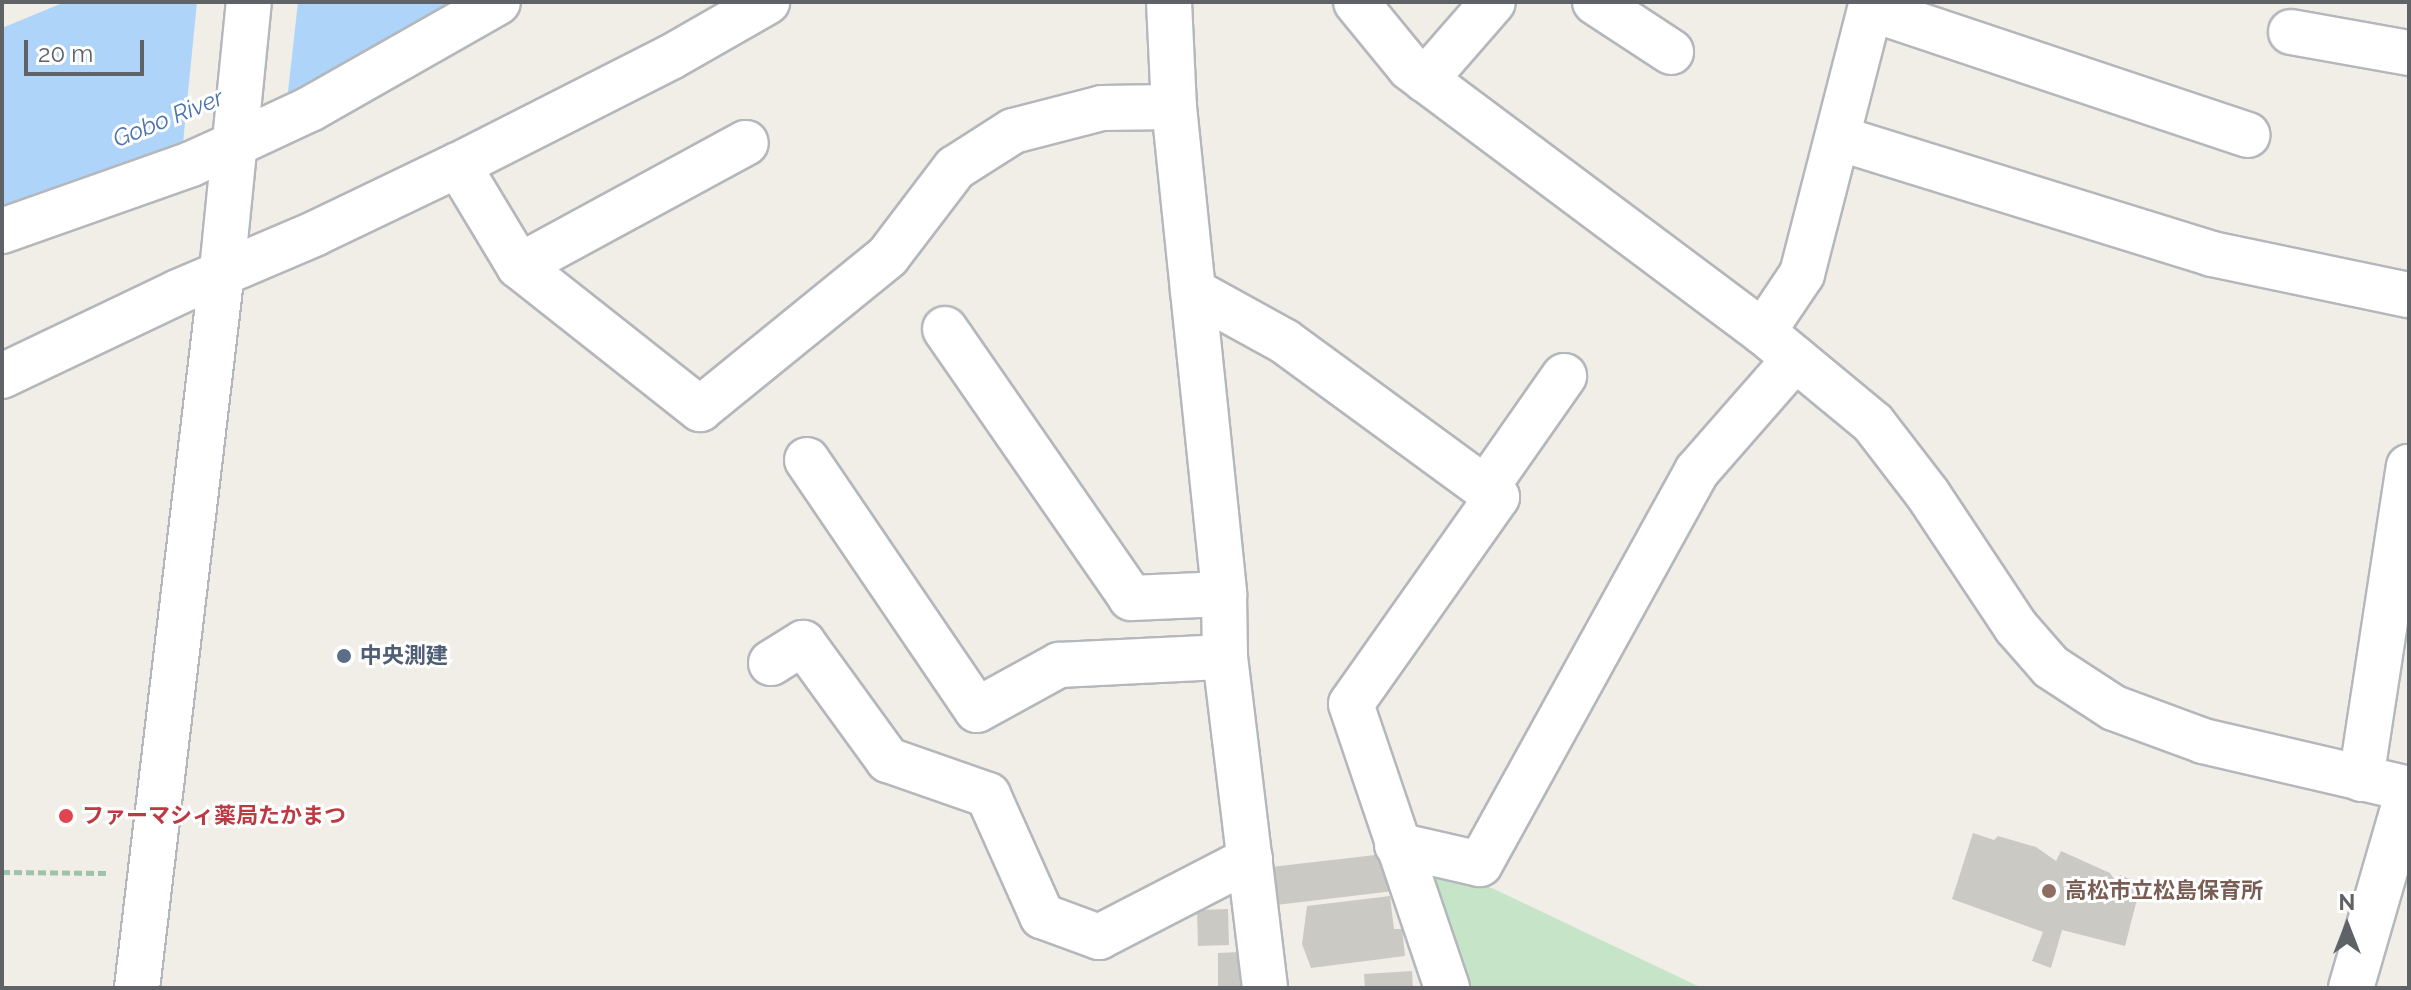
<!DOCTYPE html>
<html>
<head>
<meta charset="utf-8">
<style>
  body { margin:0 }
  #map { position:relative; width:2411px; height:990px; overflow:hidden; background:#f0eee7; font-family:Raleway,"Noto Sans JP",sans-serif }
  div>[style] { position:absolute }
  .green>* { inset:0; background:#c6e5c8 }
  .water>* { inset:0; background:#aed4f9 }
  .pier>* { inset:0; background:#f0eee7 }
  .building>* { inset:0; background:#cbc9c4 }
  .path>* { height:5px; margin-top:-2.5px; transform-origin:0; background:repeating-linear-gradient(90deg,#9ec3ab 0 8px,transparent 0 12px) }
  .roads { filter:drop-shadow(2px 0 #b4b7bb) drop-shadow(-2px 0 #b4b7bb) drop-shadow(0 2px #b4b7bb) drop-shadow(0 -2px #b4b7bb) }
  .street>* { height:44px; margin:-22px; padding:0 22px; transform-origin:22px; border-radius:22px; background:#fff }
  .secondary>* { height:44px; margin:-22px; padding:0 22px; transform-origin:22px; border-radius:22px; background:#fff }
  .dots>* { width:22px; height:22px; translate:-50% -50%; box-sizing:border-box; border:4px solid #fff; border-radius:50% }
  span { translate:-50% -50%; white-space:nowrap; text-align:center; line-height:1.15; -webkit-text-stroke:6px #fff; paint-order:stroke }
  .service-label { font-size:22px; color:#4e5e75; font-weight:700 }
  .left { translate:0 -50%; text-align:left }
  .health-label { font-size:22px; color:#be3a42; font-weight:700 }
  .education-label { font-size:22px; color:#785e54; font-weight:700 }
  .water-label { font-size:24px; color:#4b74ab; font-style:italic }
  .frame { position:absolute; inset:0; border:4px solid #5f6266; pointer-events:none }
  .north { position:absolute; left:2307px; top:886px; width:80px; height:80px; -webkit-text-stroke:6px #fff; paint-order:stroke; rotate:0deg; font-size:22px; font-weight:700; line-height:32px; text-align:center; color:#5f6266 }
  .north::after { content:''; display:block; margin:auto; width:28px; height:36px; background:#5f6266; clip-path:polygon(50% 0,100% 100%,50% 72%,0 100%) }
  .scale { position:absolute; left:24px; top:40px; width:120px; height:36px; box-sizing:border-box; border:4px solid #5f6266; border-top:0; padding-left:10px; font-size:24px; line-height:28px; white-space:nowrap; color:#5f6266; -webkit-text-stroke:6px #fff; paint-order:stroke }
</style>
</head>
<body>
<div id="map">
  <div class="green">
    <div style="clip-path:polygon(1421px 869px,1442px 869px,1494px 889px,1702px 988px,1456px 988px)"></div>
  </div>
  <div class="water">
    <div style="clip-path:polygon(65px 2px,476px 2px,313px 92px,2px 222px,2px 28px)"></div>
  </div>
  <div class="pier">
    <div style="clip-path:polygon(197px 2px,298px 2px,286px 110px,181px 163px)"></div>
  </div>
  <div class="building">
    <div style="clip-path:polygon(1973px 833px,1994px 840px,1998px 836px,2036px 847px,2056px 861px,2061px 851px,2110px 873px,2116px 882px,2120px 875px,2141px 884px,2125px 946px,2062px 930px,2051px 968px,2032px 961px,2043px 932px,1952px 899px)"></div>
    <div style="clip-path:polygon(1384px 854px,1394px 891px,1276px 905px,1271px 867px)"></div>
    <div style="clip-path:polygon(1390px 896px,1394px 929px,1402px 929px,1405px 956px,1311px 968px,1302px 944px,1307px 906px)"></div>
    <div style="clip-path:polygon(1228px 909px,1229px 945px,1198px 946px,1197px 910px)"></div>
    <div style="clip-path:polygon(1240px 952px,1241px 988px,1218px 988px,1218px 953px)"></div>
    <div style="clip-path:polygon(1412px 971px,1413px 988px,1365px 988px,1364px 974px)"></div>
  </div>
  <div class="path">
    <div style="left:2px;top:872px;width:107px;rotate:0.5deg"></div>
  </div>
  <div class="roads">
    <div class="street">
      <div style="left:1169px;top:2px;width:105px;rotate:87.3deg"></div>
      <div style="left:1174px;top:107px;width:490px;rotate:84.1deg"></div>
      <div style="left:1224px;top:594px;width:63px;rotate:89.1deg"></div>
      <div style="left:1225px;top:657px;width:333px;rotate:83.1deg"></div>
      <div style="left:1356px;top:2px;width:85px;rotate:50.7deg"></div>
      <div style="left:1410px;top:68px;width:441px;rotate:36.8deg"></div>
      <div style="left:1763px;top:332px;width:143px;rotate:39.6deg"></div>
      <div style="left:1873px;top:423px;width:88px;rotate:52.4deg"></div>
      <div style="left:1927px;top:493px;width:161px;rotate:56.4deg"></div>
      <div style="left:2016px;top:627px;width:53px;rotate:48.8deg"></div>
      <div style="left:2051px;top:667px;width:75px;rotate:33.1deg"></div>
      <div style="left:2114px;top:708px;width:95px;rotate:20.3deg"></div>
      <div style="left:2203px;top:741px;width:212px;rotate:13.1deg"></div>
      <div style="left:1595px;top:2px;width:91px;rotate:33.3deg"></div>
      <div style="left:1871px;top:9px;width:397px;rotate:18.5deg"></div>
      <div style="left:2291px;top:32px;width:120px;rotate:10.1deg"></div>
      <div style="left:1425px;top:80px;width:103px;rotate:-48.9deg"></div>
      <div style="left:1838px;top:138px;width:392px;rotate:17.2deg"></div>
      <div style="left:2212px;top:254px;width:201px;rotate:11.8deg"></div>
      <div style="left:458px;top:165px;width:118px;rotate:58.9deg"></div>
      <div style="left:519px;top:266px;width:231px;rotate:38.3deg"></div>
      <div style="left:700px;top:409px;width:242px;rotate:-39.1deg"></div>
      <div style="left:888px;top:256px;width:111px;rotate:-52.7deg"></div>
      <div style="left:955px;top:168px;width:69px;rotate:-32.5deg"></div>
      <div style="left:1013px;top:131px;width:92px;rotate:-14.5deg"></div>
      <div style="left:1102px;top:108px;width:72px;rotate:-0.8deg"></div>
      <div style="left:2px;top:231px;width:201px;rotate:-19.5deg"></div>
      <div style="left:191px;top:164px;width:48px;rotate:-24.4deg"></div>
      <div style="left:235px;top:144px;width:83px;rotate:-25deg"></div>
      <div style="left:310px;top:109px;width:216px;rotate:-29.6deg"></div>
      <div style="left:519px;top:266px;width:258px;rotate:-28.5deg"></div>
      <div style="left:1193px;top:291px;width:104px;rotate:28.8deg"></div>
      <div style="left:1284px;top:341px;width:264px;rotate:36.2deg"></div>
      <div style="left:1497px;top:497px;width:253px;rotate:125.2deg"></div>
      <div style="left:1351px;top:704px;width:300px;rotate:71.3deg"></div>
      <div style="left:945px;top:329px;width:327px;rotate:55.3deg"></div>
      <div style="left:1131px;top:598px;width:93px;rotate:-2.5deg"></div>
      <div style="left:1763px;top:332px;width:70px;rotate:-56.1deg"></div>
      <div style="left:1802px;top:274px;width:281px;rotate:-75.6deg"></div>
      <div style="left:2px;top:376px;width:195px;rotate:-25.5deg"></div>
      <div style="left:178px;top:292px;width:150px;rotate:-23.1deg"></div>
      <div style="left:316px;top:233px;width:157px;rotate:-25.6deg"></div>
      <div style="left:458px;top:165px;width:239px;rotate:-26.9deg"></div>
      <div style="left:671px;top:57px;width:111px;rotate:-29.8deg"></div>
      <div style="left:807px;top:460px;width:302px;rotate:55.8deg"></div>
      <div style="left:977px;top:710px;width:94px;rotate:-28.8deg"></div>
      <div style="left:1059px;top:665px;width:166px;rotate:-2.8deg"></div>
      <div style="left:1485px;top:489px;width:138px;rotate:-55deg"></div>
      <div style="left:771px;top:663px;width:38px;rotate:-32deg"></div>
      <div style="left:803px;top:643px;width:145px;rotate:54deg"></div>
      <div style="left:888px;top:760px;width:106px;rotate:19.3deg"></div>
      <div style="left:988px;top:795px;width:133px;rotate:65.9deg"></div>
      <div style="left:1042px;top:916px;width:61px;rotate:20.2deg"></div>
      <div style="left:1099px;top:937px;width:170px;rotate:-27.3deg"></div>
      <div style="left:2361px;top:779px;width:316px;rotate:-81.3deg"></div>
      <div style="left:1397px;top:845px;width:85px;rotate:12.9deg"></div>
      <div style="left:1480px;top:864px;width:449px;rotate:-61.1deg"></div>
      <div style="left:1697px;top:471px;width:149px;rotate:-48.8deg"></div>
      <div style="left:2351px;top:988px;width:207px;rotate:-73.8deg"></div>
    </div>
    <div class="secondary">
      <div style="left:137px;top:988px;width:722px;rotate:-83.24deg"></div>
      <div style="left:222px;top:271px;width:270px;rotate:-84.3deg"></div>
    </div>
  </div>
  <div class="dots">
    <div style="left:344px;top:656px;background:#5c6f8a"></div>
    <div style="left:66px;top:816px;background:#e0444e"></div>
    <div style="left:2049px;top:891px;background:#8d6e63"></div>
  </div>
  <div class="service-label">
    <span class="left" style="left:360px;top:656px">中央測建</span>
  </div>
  <div class="health-label">
    <span class="left" style="left:82px;top:816px">ファーマシィ薬局たかまつ</span>
  </div>
  <div class="education-label">
    <span class="left" style="left:2065px;top:891px">高松市立松島保育所</span>
  </div>
  <div class="water-label">
    <span style="left:168px;top:118px;rotate:-22deg">Gobo River</span>
  </div>
  <div class="frame"></div>
  <div class="north">N</div>
  <div class="scale">20 m</div>
</div>
</body>
</html>
